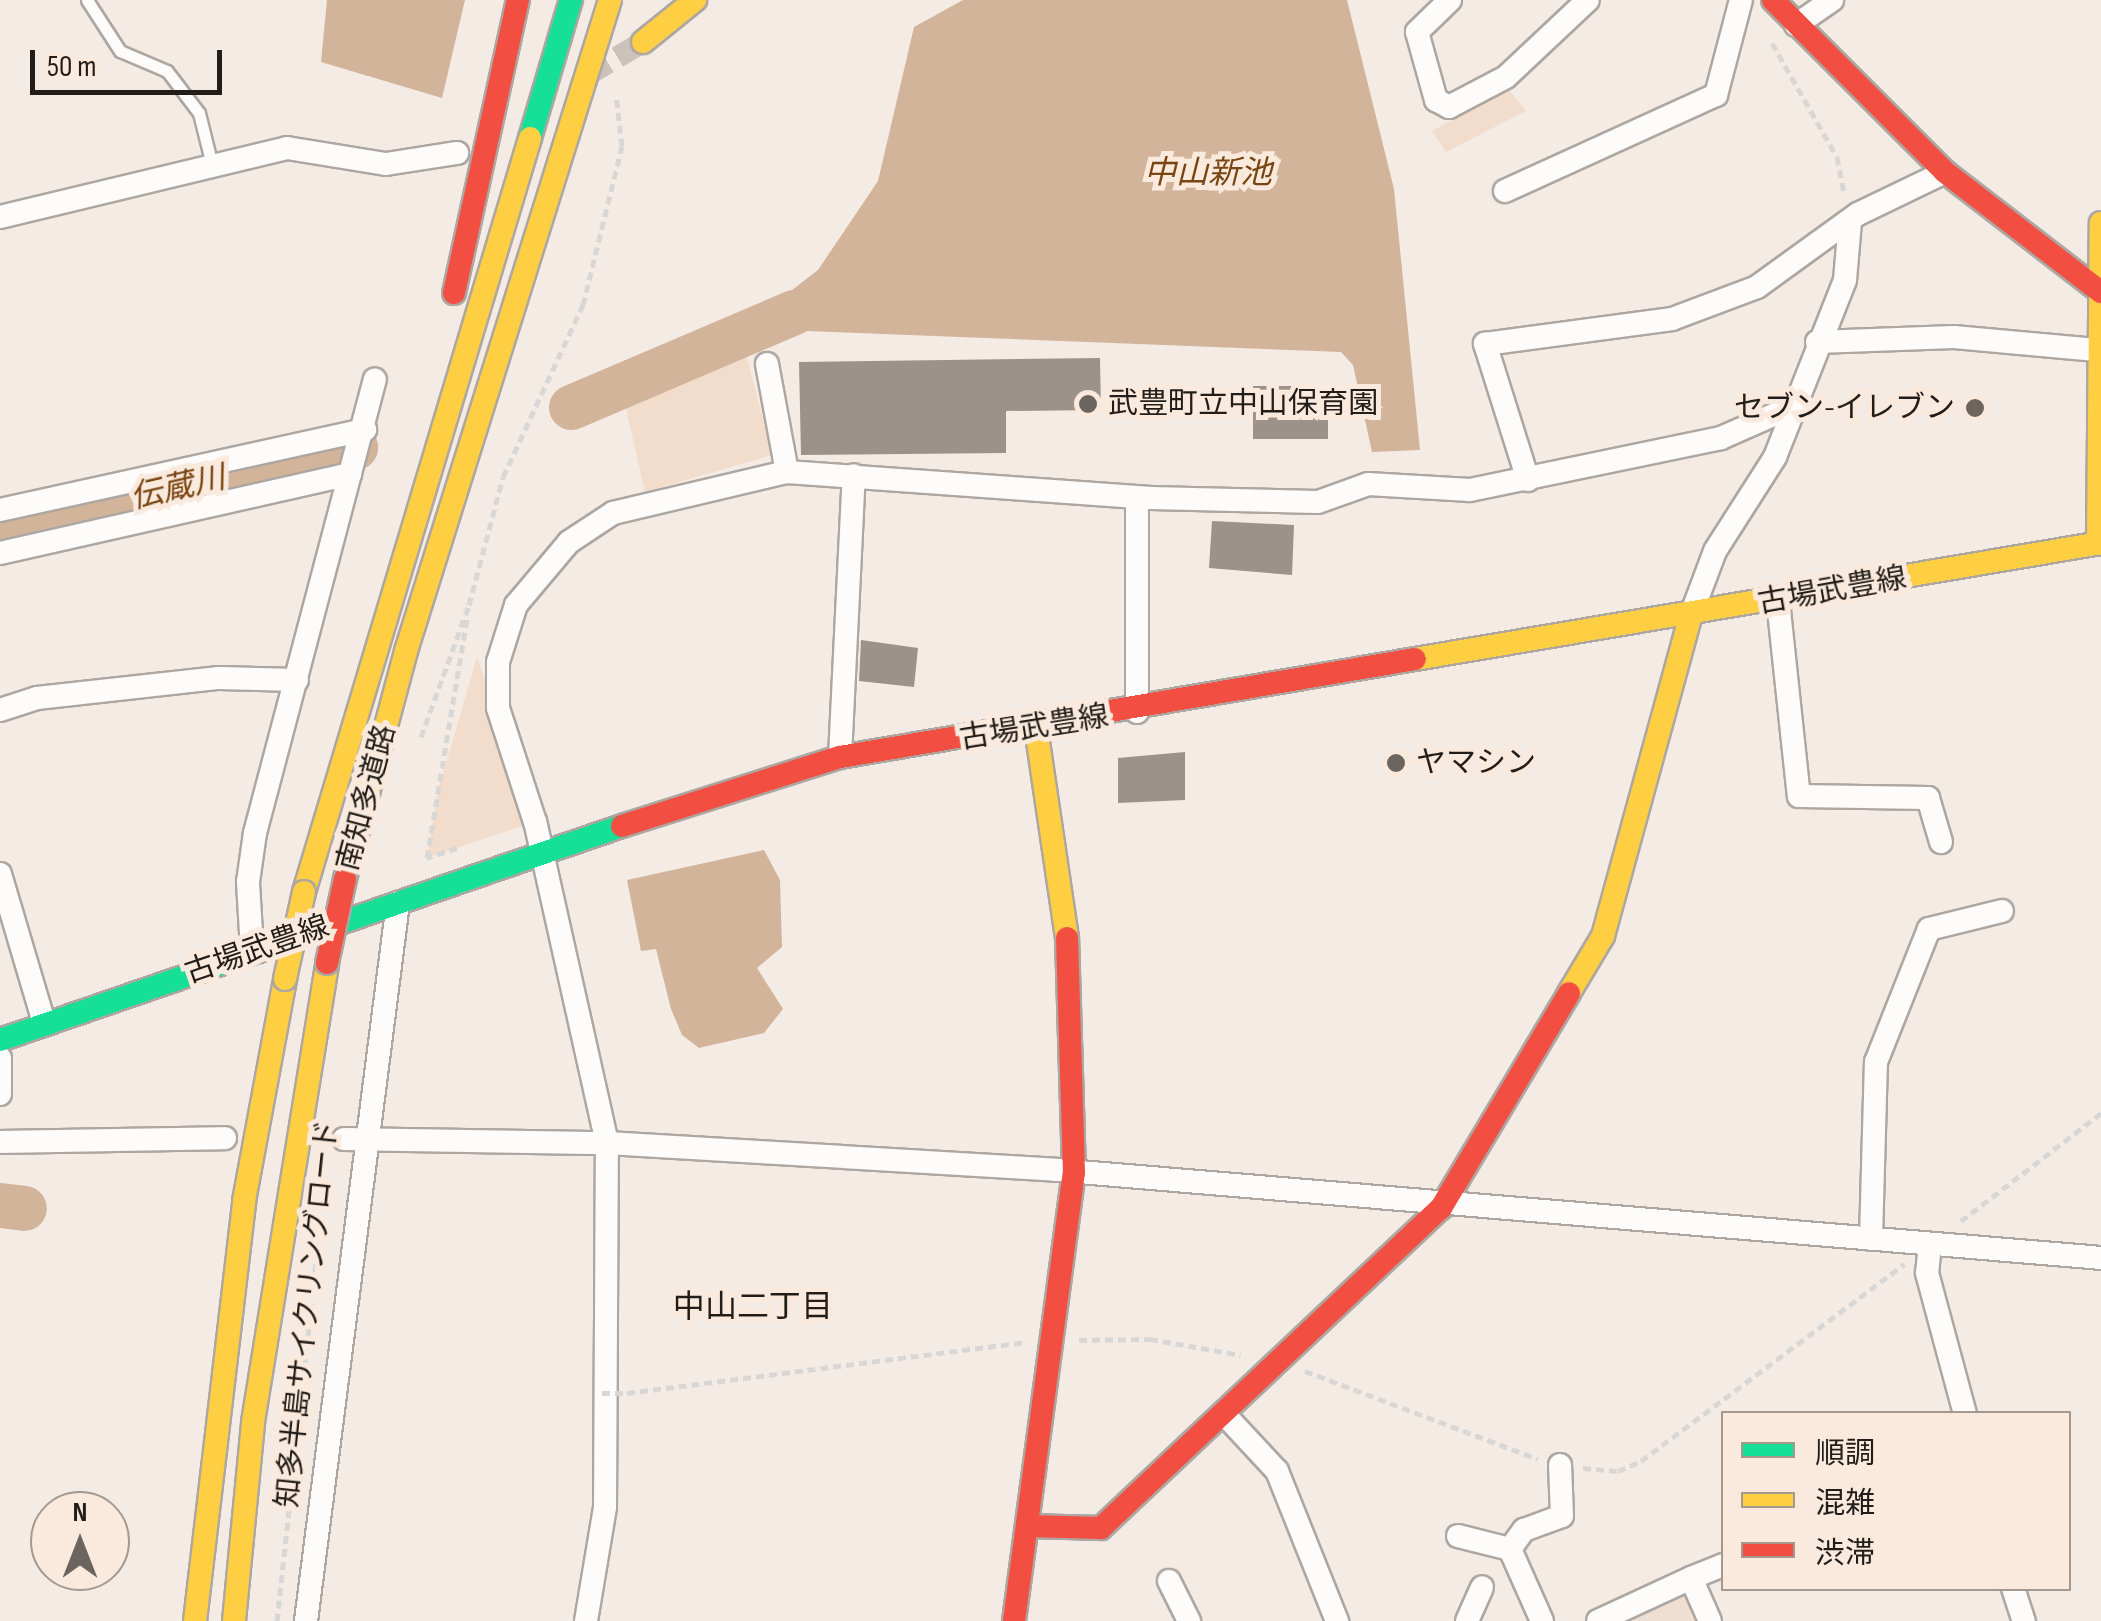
<!DOCTYPE html>
<html>
<head>
<meta charset="utf-8">
<style>
  body { margin:0 }
  #map { position:relative; width:2101px; height:1621px; overflow:hidden; background:#f4ebe4; font-family:"Sofia Sans Condensed","Noto Sans JP",sans-serif }
  div>[style] { position:absolute }
  .built>* { inset:0; background:#efdfd3 }
  .green>* { inset:0; background:#f2dccb }
  .water>* { inset:0; background:#d2b49b }
  .river>* { height:45px; margin:-22.5px; padding:0 22.5px; transform-origin:22.5px; border-radius:22.5px; background:#d2b49b }
  .building>* { inset:0; background:#9d9289 }
  .street-tunnel>* { height:22px; margin-top:-11px; transform-origin:0; background:repeating-linear-gradient(90deg,#cac2bb 0 22px,transparent 0 33px) }
  .path>* { height:5px; margin-top:-2.5px; transform-origin:0; background:repeating-linear-gradient(90deg,#d9d7d5 0 8px,transparent 0 13px) }
  .roads { filter:drop-shadow(2px 0 #ada6a1) drop-shadow(-2px 0 #ada6a1) drop-shadow(0 2px #ada6a1) drop-shadow(0 -2px #ada6a1) }
  .lane>* { height:11px; margin:-5.5px; padding:0 5.5px; transform-origin:5.5px; border-radius:5.5px; background:#fdfcfb }
  .street>* { height:22px; margin:-11px; padding:0 11px; transform-origin:11px; border-radius:11px; background:#fdfcfb }
  .fast>* { height:22px; margin:-11px; padding:0 11px; transform-origin:11px; border-radius:11px; background:#16e098 }
  .slow>* { height:22px; margin:-11px; padding:0 11px; transform-origin:11px; border-radius:11px; background:#ffcf43 }
  .jam>* { height:22px; margin:-11px; padding:0 11px; transform-origin:11px; border-radius:11px; background:#f24e42 }
  .path-bridge>* { height:5px; margin-top:-2.5px; transform-origin:0; background:repeating-linear-gradient(90deg,#d9d7d5 0 8px,transparent 0 13px) }
  .bridges { filter:drop-shadow(2px 0 #ada6a1) drop-shadow(-2px 0 #ada6a1) drop-shadow(0 2px #ada6a1) drop-shadow(0 -2px #ada6a1) }
  .slow-bridge>* { height:22px; margin:-11px; padding:0 11px; transform-origin:11px; border-radius:11px; background:#ffcf43 }
  .jam-bridge>* { height:22px; margin:-11px; padding:0 11px; transform-origin:11px; border-radius:11px; background:#f24e42 }
  .dots>* { width:28px; height:28px; translate:-50% -50%; box-sizing:border-box; border:5px solid #faeade; border-radius:50% }
  span { translate:-50% -50%; white-space:nowrap; text-align:center; line-height:1.15; -webkit-text-stroke:10px #faeade; paint-order:stroke }
  .poi-label { font-size:30px; color:#221d18 }
  .left { translate:0 -50%; text-align:left }
  .right { translate:-100% -50%; text-align:right }
  .street-label { font-size:30px; color:#221d18 }
  .water-label { font-size:32px; color:#794510; font-style:italic }
  .neighbourhood-label { font-size:32px; color:#221d18 }
  .legend { position:absolute; left:1721px; top:1411px; width:350px; height:180px; box-sizing:border-box; background:#faeade; border:2px solid #a4988f; margin:0; padding:12px 18px; list-style:none; font-size:30px; color:#221d18 }
  .legend li { display:flex; align-items:center; gap:20px; height:50px }
  .legend b { width:50px; border:2px solid #a4988f }
  .north { position:absolute; left:30px; top:1491px; width:100px; height:100px; box-sizing:border-box; background:#faeade; border:2px solid #a4988f; border-radius:50%; rotate:0deg; font-size:28px; font-weight:700; line-height:40px; text-align:center; color:#221d18 }
  .north::after { content:''; display:block; margin:auto; width:35px; height:45px; background:#6c655f; clip-path:polygon(50% 0,100% 100%,50% 72%,0 100%) }
  .scale { position:absolute; left:30px; top:50px; width:192px; height:45px; box-sizing:border-box; border:5px solid #221d18; border-top:0; padding-left:12px; font-size:30px; line-height:35px; white-space:nowrap; color:#221d18; -webkit-text-stroke:8px #faeade; paint-order:stroke }
</style>
</head>
<body>
<div id="map">
  <div class="built">
    <div style="clip-path:polygon(1673px 1590px,1687px 1597px,1697px 1621px,1596px 1621px)"></div>
  </div>
  <div class="green">
    <div style="clip-path:polygon(1508px 89px,1526px 111px,1446px 152px,1432px 131px)"></div>
    <div style="clip-path:polygon(747px 357px,772px 455px,645px 492px,625px 404px)"></div>
    <div style="clip-path:polygon(477px 657px,535px 822px,427px 858px,439px 787px)"></div>
  </div>
  <div class="water">
    <div style="clip-path:polygon(327px 0,465px 0,442px 98px,321px 62px)"></div>
    <div style="clip-path:polygon(963px 0,1347px 0,1394px 189px,1420px 450px,1372px 452px,1353px 365px,1341px 352px,807px 331px,783px 297px,818px 270px,878px 181px,914px 27px)"></div>
    <div style="clip-path:polygon(764px 850px,780px 880px,782px 947px,757px 968px,783px 1009px,764px 1033px,699px 1048px,682px 1035px,671px 1009px,656px 949px,641px 951px,627px 880px)"></div>
  </div>
  <div class="river">
    <div style="left:571px;top:407px;width:242px;rotate:-23.1deg"></div>
    <div style="left:0;top:531px;width:365px;rotate:-13.3deg"></div>
    <div style="left:0;top:1205px;width:24px;rotate:7deg"></div>
  </div>
  <div class="building">
    <div style="clip-path:polygon(1100px 358px,1101px 410px,1006px 411px,1006px 453px,801px 455px,799px 362px)"></div>
    <div style="clip-path:polygon(1253px 386px,1328px 386px,1328px 439px,1253px 439px)"></div>
    <div style="clip-path:polygon(1212px 521px,1294px 525px,1292px 575px,1209px 568px)"></div>
    <div style="clip-path:polygon(861px 640px,918px 648px,914px 687px,859px 681px)"></div>
    <div style="clip-path:polygon(1185px 752px,1185px 800px,1118px 803px,1118px 758px)"></div>
  </div>
  <div class="street-tunnel">
    <div style="left:589px;top:74px;width:63px;rotate:-30.7deg"></div>
  </div>
  <div class="path">
    <div style="left:1772px;top:43px;width:131px;rotate:60.3deg"></div>
    <div style="left:1837px;top:157px;width:38px;rotate:79deg"></div>
    <div style="left:421px;top:737px;width:140px;rotate:-70deg"></div>
    <div style="left:469px;top:605px;width:132px;rotate:-75.1deg"></div>
    <div style="left:503px;top:477px;width:190px;rotate:-65.1deg"></div>
    <div style="left:583px;top:305px;width:164px;rotate:-76.2deg"></div>
    <div style="left:622px;top:146px;width:52px;rotate:-96.6deg"></div>
    <div style="left:457px;top:848px;width:32px;rotate:162deg"></div>
    <div style="left:427px;top:858px;width:243px;rotate:-80.5deg"></div>
    <div style="left:1961px;top:1221px;width:177px;rotate:-37.6deg"></div>
    <div style="left:1079px;top:1340px;width:71px;rotate:-0.8deg"></div>
    <div style="left:1150px;top:1339px;width:92px;rotate:10deg"></div>
    <div style="left:1305px;top:1371px;width:249px;rotate:20.7deg"></div>
    <div style="left:627px;top:1393px;width:399px;rotate:-7.3deg"></div>
    <div style="left:1583px;top:1468px;width:35px;rotate:5deg"></div>
    <div style="left:1618px;top:1471px;width:25px;rotate:-23deg"></div>
    <div style="left:1641px;top:1461px;width:329px;rotate:-36.8deg"></div>
    <div style="left:277px;top:1621px;width:372px;rotate:-83.8deg"></div>
  </div>
  <div class="roads">
    <div class="lane">
      <div style="left:87px;top:0;width:61px;rotate:57.1deg"></div>
      <div style="left:120px;top:51px;width:51px;rotate:23.1deg"></div>
      <div style="left:167px;top:71px;width:53px;rotate:52.7deg"></div>
      <div style="left:199px;top:113px;width:54px;rotate:76deg"></div>
    </div>
    <div class="street">
      <div style="left:1450px;top:0;width:46px;rotate:135.9deg"></div>
      <div style="left:1417px;top:32px;width:71px;rotate:74.4deg"></div>
      <div style="left:1436px;top:100px;width:15px;rotate:28deg"></div>
      <div style="left:1449px;top:107px;width:64px;rotate:-27.8deg"></div>
      <div style="left:1506px;top:77px;width:112px;rotate:-43.2deg"></div>
      <div style="left:1796px;top:25px;width:44px;rotate:-34.8deg"></div>
      <div style="left:1505px;top:191px;width:232px;rotate:-24.5deg"></div>
      <div style="left:1716px;top:95px;width:98px;rotate:-75.3deg"></div>
      <div style="left:0;top:217px;width:295px;rotate:-13.5deg"></div>
      <div style="left:287px;top:148px;width:100px;rotate:9.2deg"></div>
      <div style="left:386px;top:164px;width:72px;rotate:-8.8deg"></div>
      <div style="left:1817px;top:342px;width:137px;rotate:-2.1deg"></div>
      <div style="left:1954px;top:337px;width:143px;rotate:5.2deg"></div>
      <div style="left:767px;top:364px;width:110px;rotate:79.5deg"></div>
      <div style="left:1528px;top:480px;width:143px;rotate:-107.5deg"></div>
      <div style="left:1485px;top:344px;width:189px;rotate:-7.6deg"></div>
      <div style="left:1672px;top:319px;width:91px;rotate:-20.6deg"></div>
      <div style="left:1757px;top:287px;width:125px;rotate:-35.9deg"></div>
      <div style="left:1858px;top:214px;width:97px;rotate:-25.8deg"></div>
      <div style="left:1137px;top:498px;width:214px;rotate:90deg"></div>
      <div style="left:0;top:510px;width:374px;rotate:-12.4deg"></div>
      <div style="left:0;top:553px;width:359px;rotate:-12.7deg"></div>
      <div style="left:1778px;top:601px;width:196px;rotate:83.9deg"></div>
      <div style="left:1799px;top:796px;width:129px;rotate:0.9deg"></div>
      <div style="left:1928px;top:798px;width:46px;rotate:73.5deg"></div>
      <div style="left:1691px;top:615px;width:68px;rotate:-69.4deg"></div>
      <div style="left:1715px;top:551px;width:112px;rotate:-57.4deg"></div>
      <div style="left:1775px;top:457px;width:190px;rotate:-68.4deg"></div>
      <div style="left:1845px;top:280px;width:58px;rotate:-85.1deg"></div>
      <div style="left:0;top:710px;width:39px;rotate:-18deg"></div>
      <div style="left:37px;top:698px;width:183px;rotate:-6.3deg"></div>
      <div style="left:219px;top:678px;width:78px;rotate:1.5deg"></div>
      <div style="left:840px;top:757px;width:282px;rotate:-87.2deg"></div>
      <div style="left:0;top:874px;width:155px;rotate:73.5deg"></div>
      <div style="left:252px;top:950px;width:68px;rotate:-93.4deg"></div>
      <div style="left:248px;top:882px;width:49px;rotate:-81.9deg"></div>
      <div style="left:255px;top:833px;width:469px;rotate:-75.2deg"></div>
      <div style="left:0;top:1058px;width:36px;rotate:90deg"></div>
      <div style="left:344px;top:1139px;width:263px;rotate:0.9deg"></div>
      <div style="left:607px;top:1143px;width:450px;rotate:3.4deg"></div>
      <div style="left:1056px;top:1170px;width:1049px;rotate:4.81deg"></div>
      <div style="left:0;top:1142px;width:225px;rotate:-1deg"></div>
      <div style="left:1871px;top:1239px;width:177px;rotate:-88.4deg"></div>
      <div style="left:1876px;top:1062px;width:143px;rotate:-68.3deg"></div>
      <div style="left:1929px;top:929px;width:75px;rotate:-13.9deg"></div>
      <div style="left:1930px;top:1245px;width:28px;rotate:96deg"></div>
      <div style="left:1927px;top:1273px;width:146px;rotate:74.9deg"></div>
      <div style="left:1225px;top:1415px;width:76px;rotate:47.1deg"></div>
      <div style="left:1277px;top:1471px;width:162px;rotate:68.2deg"></div>
      <div style="left:1458px;top:1536px;width:54px;rotate:14deg"></div>
      <div style="left:1691px;top:1578px;width:35px;rotate:-22deg"></div>
      <div style="left:1169px;top:1581px;width:45px;rotate:63.4deg"></div>
      <div style="left:2013px;top:1588px;width:35px;rotate:72deg"></div>
      <div style="left:306px;top:1621px;width:724px;rotate:-82.7deg"></div>
      <div style="left:586px;top:1621px;width:116px;rotate:-80.5deg"></div>
      <div style="left:605px;top:1507px;width:364px;rotate:-89.7deg"></div>
      <div style="left:607px;top:1143px;width:329px;rotate:-102.6deg"></div>
      <div style="left:535px;top:822px;width:120px;rotate:-108deg"></div>
      <div style="left:498px;top:708px;width:46px;rotate:-90deg"></div>
      <div style="left:498px;top:662px;width:60px;rotate:-72.5deg"></div>
      <div style="left:516px;top:605px;width:82px;rotate:-49.9deg"></div>
      <div style="left:569px;top:542px;width:53px;rotate:-33.4deg"></div>
      <div style="left:613px;top:513px;width:179px;rotate:-13.3deg"></div>
      <div style="left:787px;top:472px;width:365px;rotate:4.1deg"></div>
      <div style="left:1151px;top:498px;width:167px;rotate:1.4deg"></div>
      <div style="left:1318px;top:502px;width:53px;rotate:-19.8deg"></div>
      <div style="left:1368px;top:484px;width:102px;rotate:3.4deg"></div>
      <div style="left:1470px;top:490px;width:256px;rotate:-11.7deg"></div>
      <div style="left:1721px;top:438px;width:74px;rotate:-23.8deg"></div>
      <div style="left:1467px;top:1621px;width:37px;rotate:-66deg"></div>
      <div style="left:1542px;top:1621px;width:79px;rotate:-114deg"></div>
      <div style="left:1510px;top:1549px;width:24px;rotate:-54deg"></div>
      <div style="left:1524px;top:1530px;width:40px;rotate:-20.2deg"></div>
      <div style="left:1562px;top:1516px;width:51px;rotate:-92.2deg"></div>
      <div style="left:1598px;top:1621px;width:102px;rotate:-24.8deg"></div>
      <div style="left:1691px;top:1578px;width:47px;rotate:66.2deg"></div>
    </div>
    <div class="fast">
      <div style="left:530px;top:138px;width:144px;rotate:-73.5deg"></div>
      <div style="left:0;top:1040px;width:658px;rotate:-18.99deg"></div>
    </div>
    <div class="slow">
      <div style="left:643px;top:42px;width:67px;rotate:-38.9deg"></div>
      <div style="left:2098px;top:544px;width:321px;rotate:-89.5deg"></div>
      <div style="left:1415px;top:659px;width:696px;rotate:-9.6deg"></div>
      <div style="left:1036px;top:728px;width:212px;rotate:81.6deg"></div>
      <div style="left:345px;top:879px;width:236px;rotate:-75deg"></div>
      <div style="left:406px;top:651px;width:682px;rotate:-72.6deg"></div>
      <div style="left:304px;top:892px;width:787px;rotate:-73.31deg"></div>
      <div style="left:1569px;top:993px;width:66px;rotate:-59.2deg"></div>
      <div style="left:1603px;top:936px;width:333px;rotate:-74.7deg"></div>
      <div style="left:195px;top:1621px;width:423px;rotate:-83.3deg"></div>
      <div style="left:244px;top:1201px;width:226px;rotate:-79.5deg"></div>
      <div style="left:234px;top:1621px;width:200px;rotate:-84.5deg"></div>
      <div style="left:253px;top:1422px;width:465px;rotate:-80.8deg"></div>
    </div>
    <div class="jam">
      <div style="left:1773px;top:0;width:243px;rotate:45deg"></div>
      <div style="left:1945px;top:172px;width:197px;rotate:37.6deg"></div>
      <div style="left:454px;top:293px;width:300px;rotate:-77.7deg"></div>
      <div style="left:622px;top:826px;width:229px;rotate:-17.6deg"></div>
      <div style="left:840px;top:757px;width:583px;rotate:-9.67deg"></div>
      <div style="left:1029px;top:1526px;width:72px;rotate:1.6deg"></div>
      <div style="left:1101px;top:1528px;width:467px;rotate:-43.3deg"></div>
      <div style="left:1441px;top:1208px;width:250px;rotate:-59.2deg"></div>
      <div style="left:1014px;top:1621px;width:452px;rotate:-82.4deg"></div>
      <div style="left:1074px;top:1173px;width:235px;rotate:-91.7deg"></div>
    </div>
  </div>
  <div class="path-bridge">
    <div style="left:602px;top:1393px;width:25px"></div>
  </div>
  <div class="bridges">
    <div class="slow-bridge">
      <div style="left:285px;top:979px;width:89px;rotate:-77.7deg"></div>
    </div>
    <div class="jam-bridge">
      <div style="left:327px;top:963px;width:86px;rotate:-77.9deg"></div>
    </div>
  </div>
  <div class="dots">
    <div style="left:1088px;top:404px;background:#6c655f"></div>
    <div style="left:1975px;top:408px;background:#6c655f"></div>
    <div style="left:1396px;top:763px;background:#6c655f"></div>
  </div>
  <div class="poi-label">
    <span class="left" style="left:1108px;top:404px">武豊町立中山保育園</span>
    <span class="right" style="left:1955px;top:408px">セブン-イレブン</span>
    <span class="left" style="left:1416px;top:763px">ヤマシン</span>
  </div>
  <div class="street-label">
    <span style="left:1832px;top:591px;rotate:-10deg">古場武豊線</span>
    <span style="left:1034px;top:728px;rotate:-9deg">古場武豊線</span>
    <span style="left:367px;top:798px;rotate:-75deg">南知多道路</span>
    <span style="left:257px;top:950px;rotate:-19deg">古場武豊線</span>
    <span style="left:308px;top:1314px;rotate:-84deg">知多半島サイクリングロード</span>
  </div>
  <div class="water-label">
    <span style="left:1208px;top:174px">中山新池</span>
    <span style="left:178px;top:489px;rotate:-13deg">伝蔵川</span>
  </div>
  <div class="neighbourhood-label">
    <span style="left:753px;top:1308px">中山二丁目</span>
  </div>
  <ul class="legend">
  <li><b style="height:12px;background:#16e098"></b>順調</li>
  <li><b style="height:12px;background:#ffcf43"></b>混雑</li>
  <li><b style="height:12px;background:#f24e42"></b>渋滞</li>
  </ul>
  <div class="north">N</div>
  <div class="scale">50 m</div>
</div>
</body>
</html>
